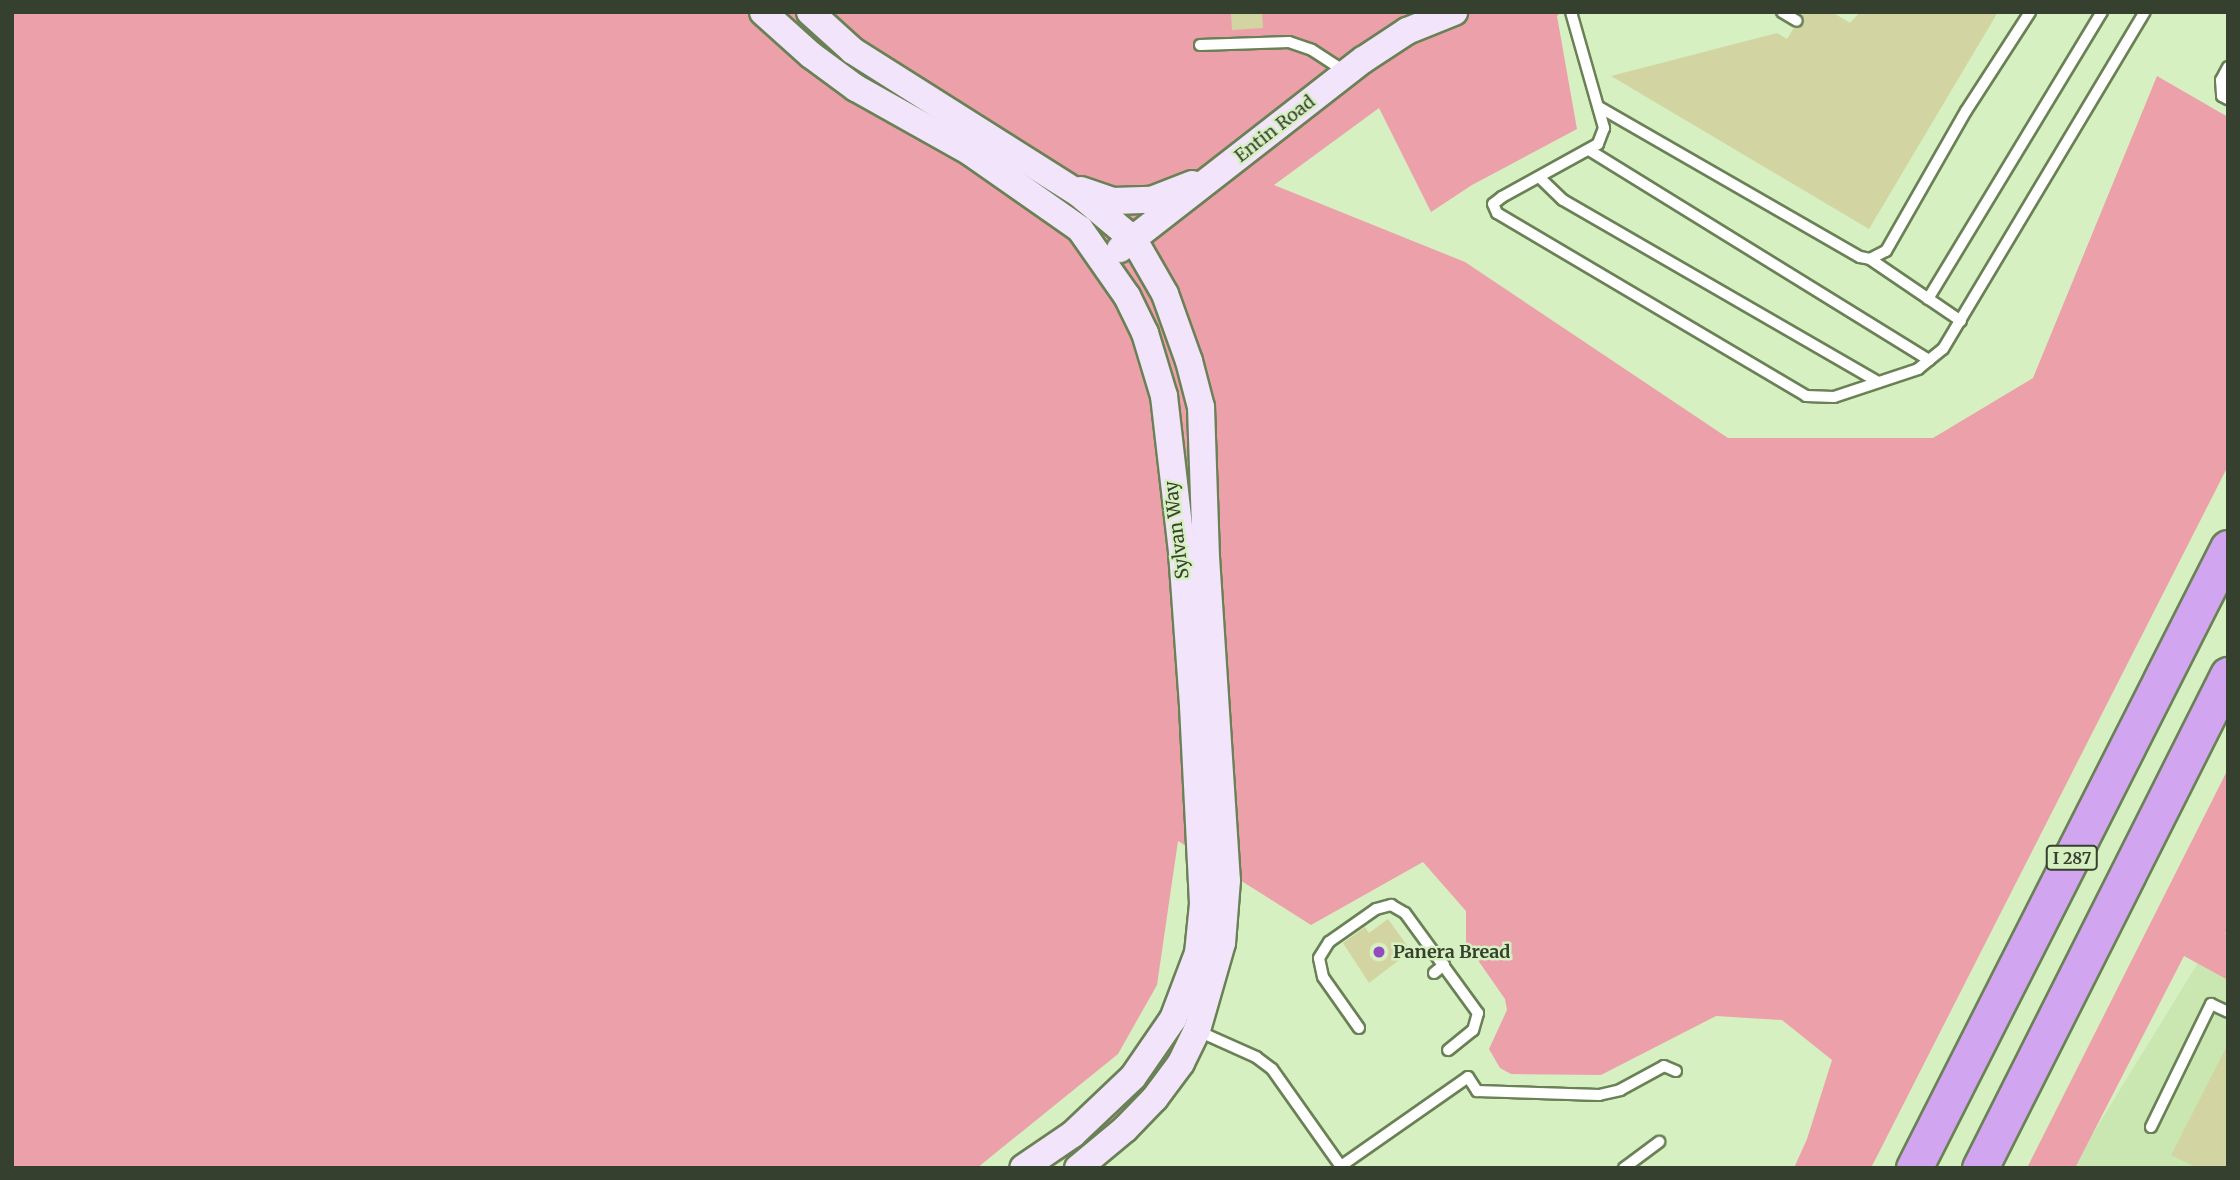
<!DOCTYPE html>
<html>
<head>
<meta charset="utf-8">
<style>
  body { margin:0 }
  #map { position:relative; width:2240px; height:1180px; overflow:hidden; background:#d6f0c1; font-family:Merriweather,serif }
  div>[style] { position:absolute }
  .built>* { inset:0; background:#cae7b1 }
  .green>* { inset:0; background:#eca1aa }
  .building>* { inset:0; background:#d2d5a2 }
  .roads { filter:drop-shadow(2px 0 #6a8156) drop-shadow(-2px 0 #6a8156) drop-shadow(0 2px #6a8156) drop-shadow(0 -2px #6a8156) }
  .lane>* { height:10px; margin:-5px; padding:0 5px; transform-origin:5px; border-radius:5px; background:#fff }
  .secondary>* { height:26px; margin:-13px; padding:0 13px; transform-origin:13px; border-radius:13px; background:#f2e4fa }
  .highway>* { height:35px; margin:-17.5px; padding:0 17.5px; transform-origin:17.5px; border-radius:17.5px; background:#d2a5f0 }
  .dots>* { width:19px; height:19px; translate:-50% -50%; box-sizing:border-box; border:4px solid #d6f0c1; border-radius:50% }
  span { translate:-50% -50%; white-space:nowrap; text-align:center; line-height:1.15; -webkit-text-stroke:5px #d6f0c1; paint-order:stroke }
  .shield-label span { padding:2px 5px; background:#d6f0c1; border:2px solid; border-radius:5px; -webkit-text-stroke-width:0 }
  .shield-label { font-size:16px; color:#36402e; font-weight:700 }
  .street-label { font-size:18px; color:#36402e }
  .poi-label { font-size:18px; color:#36402e; font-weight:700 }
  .left { translate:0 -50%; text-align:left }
  .frame { position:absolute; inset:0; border:14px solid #36402e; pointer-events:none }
</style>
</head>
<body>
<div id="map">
  <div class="built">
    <div style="clip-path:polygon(2228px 914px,2228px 1168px,2075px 1168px,2086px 1145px)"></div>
  </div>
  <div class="green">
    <div style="clip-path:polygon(12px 12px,1561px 12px,1557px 16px,1577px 129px,1472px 185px,1431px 212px,1379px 108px,1274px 185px,1465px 262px,1728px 438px,1933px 438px,2033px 378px,2157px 76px,2228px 117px,2228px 466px,1871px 1168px,1794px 1168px,1807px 1139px,1832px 1060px,1782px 1020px,1716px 1016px,1601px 1075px,1511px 1074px,1500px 1068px,1489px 1049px,1507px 1010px,1505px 999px,1466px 943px,1466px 911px,1423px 862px,1311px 925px,1178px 841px,1157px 985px,1118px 1054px,977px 1168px,12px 1168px)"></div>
    <div style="clip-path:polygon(2228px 769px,2228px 928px,2225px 934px,2228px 935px,2228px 980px,2184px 956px,2075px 1168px,2027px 1168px)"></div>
    <div style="clip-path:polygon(1164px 1054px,1167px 1058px,1119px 1116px,1098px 1135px,1052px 1168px,1097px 1134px,1118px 1103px)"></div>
  </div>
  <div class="building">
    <div style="clip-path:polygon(1231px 12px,1262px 12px,1263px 28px,1232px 30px)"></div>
    <div style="clip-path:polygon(1803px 12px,1832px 12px,1850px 23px,1860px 12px,1998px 12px,1869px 229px,1611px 76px,1777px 33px,1787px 39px,1794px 28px,1803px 25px)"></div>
    <div style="clip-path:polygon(1388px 919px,1411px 951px,1369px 983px,1343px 943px,1365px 927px,1369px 933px)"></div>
    <div style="clip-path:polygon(2228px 1044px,2228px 1168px,2197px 1168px,2171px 1155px)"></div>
  </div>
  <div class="roads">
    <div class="lane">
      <div style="left:1571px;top:12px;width:121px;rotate:74.1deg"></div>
      <div style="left:1604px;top:128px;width:17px;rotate:111deg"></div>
      <div style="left:1598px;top:144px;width:110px;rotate:151.1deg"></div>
      <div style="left:1502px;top:197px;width:11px;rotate:142deg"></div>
      <div style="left:1493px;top:204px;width:10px;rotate:66deg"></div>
      <div style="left:1497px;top:213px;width:359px;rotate:30.6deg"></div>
      <div style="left:1806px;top:396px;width:28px;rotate:2deg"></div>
      <div style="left:1834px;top:397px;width:89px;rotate:-18.4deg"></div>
      <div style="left:1918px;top:369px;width:32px;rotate:-39deg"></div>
      <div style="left:1943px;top:349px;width:393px;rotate:-59.1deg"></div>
      <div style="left:1782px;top:12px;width:17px;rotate:31deg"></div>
      <div style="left:1200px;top:45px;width:89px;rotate:-1.9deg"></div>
      <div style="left:1289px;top:42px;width:24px;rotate:19deg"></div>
      <div style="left:1312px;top:50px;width:38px;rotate:33deg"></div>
      <div style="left:2228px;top:67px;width:15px;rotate:118deg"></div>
      <div style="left:2221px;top:80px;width:16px;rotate:86deg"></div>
      <div style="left:2222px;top:96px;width:7px;rotate:27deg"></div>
      <div style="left:1599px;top:107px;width:301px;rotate:29.9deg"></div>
      <div style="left:1860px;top:257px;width:10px;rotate:11deg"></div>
      <div style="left:1870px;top:259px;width:18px;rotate:-27deg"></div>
      <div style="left:1886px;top:251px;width:161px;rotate:-60.3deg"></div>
      <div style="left:1966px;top:111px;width:118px;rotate:-57.1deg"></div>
      <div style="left:1589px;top:150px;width:400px;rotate:31.7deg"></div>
      <div style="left:1539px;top:177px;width:33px;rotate:44deg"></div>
      <div style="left:1563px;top:200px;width:364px;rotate:30deg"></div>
      <div style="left:1870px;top:259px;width:110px;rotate:34.3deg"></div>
      <div style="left:1928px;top:299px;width:336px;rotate:-58.8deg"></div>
      <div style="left:1434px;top:973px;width:13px;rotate:-39deg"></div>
      <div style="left:1359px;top:1028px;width:62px;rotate:-125.2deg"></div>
      <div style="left:1323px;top:977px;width:19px;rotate:-102deg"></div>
      <div style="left:1319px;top:958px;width:19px;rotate:-58deg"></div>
      <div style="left:1329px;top:942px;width:57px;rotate:-35.1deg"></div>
      <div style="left:1376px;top:909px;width:16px;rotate:-15deg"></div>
      <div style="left:1391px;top:905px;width:16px;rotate:30deg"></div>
      <div style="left:1405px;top:913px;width:124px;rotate:53.9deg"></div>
      <div style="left:1478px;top:1013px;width:18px;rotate:106deg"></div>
      <div style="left:1473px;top:1030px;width:32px;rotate:141deg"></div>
      <div style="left:1198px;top:1031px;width:64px;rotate:24.1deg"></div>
      <div style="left:1256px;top:1057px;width:20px;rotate:37deg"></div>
      <div style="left:1272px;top:1069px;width:121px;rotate:54.7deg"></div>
      <div style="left:2151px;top:1127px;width:137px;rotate:-64deg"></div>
      <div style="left:2211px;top:1004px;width:19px;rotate:25deg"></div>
      <div style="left:1341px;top:1166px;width:155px;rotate:-35deg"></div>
      <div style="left:1468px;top:1077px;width:17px;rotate:57deg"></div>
      <div style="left:1477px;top:1091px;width:122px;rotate:1.9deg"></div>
      <div style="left:1599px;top:1095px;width:22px;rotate:-13deg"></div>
      <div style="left:1620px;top:1090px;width:50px;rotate:-28.6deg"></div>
      <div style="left:1664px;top:1066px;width:13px;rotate:23deg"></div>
      <div style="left:1624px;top:1168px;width:44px;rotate:-36.6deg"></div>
    </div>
    <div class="secondary">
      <div style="left:763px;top:12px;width:64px;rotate:41.9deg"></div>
      <div style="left:811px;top:55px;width:56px;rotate:36.3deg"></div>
      <div style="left:856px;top:88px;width:131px;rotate:29.3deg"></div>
      <div style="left:970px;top:152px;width:134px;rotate:35deg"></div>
      <div style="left:1080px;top:229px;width:82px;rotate:55deg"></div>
      <div style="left:1127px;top:296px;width:41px;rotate:64.1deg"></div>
      <div style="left:1145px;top:333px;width:66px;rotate:73.2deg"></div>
      <div style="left:1164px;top:396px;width:157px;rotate:83.4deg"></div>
      <div style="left:1182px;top:552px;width:154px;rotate:85.9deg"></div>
      <div style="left:1193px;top:706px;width:198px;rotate:87.1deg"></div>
      <div style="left:1203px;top:904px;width:49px;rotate:95.8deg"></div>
      <div style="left:1198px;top:953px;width:71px;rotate:110.7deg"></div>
      <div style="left:1173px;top:1019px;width:70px;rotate:124.6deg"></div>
      <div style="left:1133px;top:1077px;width:83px;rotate:136.5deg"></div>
      <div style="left:1073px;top:1134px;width:60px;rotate:145.8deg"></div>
      <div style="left:810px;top:12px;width:58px;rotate:42.2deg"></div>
      <div style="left:853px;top:51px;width:266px;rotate:32.3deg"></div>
      <div style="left:1078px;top:193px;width:73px;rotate:40deg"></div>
      <div style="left:1134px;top:240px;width:62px;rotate:60.1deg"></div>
      <div style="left:1165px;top:294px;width:71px;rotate:70.3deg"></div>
      <div style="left:1189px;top:361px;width:48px;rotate:75.4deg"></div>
      <div style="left:1201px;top:407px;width:150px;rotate:88.1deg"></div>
      <div style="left:1206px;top:557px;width:324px;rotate:86.3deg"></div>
      <div style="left:1227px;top:880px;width:63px;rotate:94.5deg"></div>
      <div style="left:1222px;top:943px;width:91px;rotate:106deg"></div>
      <div style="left:1197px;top:1030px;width:37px;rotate:116deg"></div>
      <div style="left:1181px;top:1063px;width:44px;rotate:126.6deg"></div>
      <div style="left:1155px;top:1098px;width:43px;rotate:134.1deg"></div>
      <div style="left:1125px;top:1129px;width:61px;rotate:140.3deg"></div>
      <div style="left:1081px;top:190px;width:34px;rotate:19deg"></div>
      <div style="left:1113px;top:201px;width:38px;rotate:-2deg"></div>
      <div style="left:1151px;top:200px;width:44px;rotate:-21.3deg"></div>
      <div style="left:1120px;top:249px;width:308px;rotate:-37.9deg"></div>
      <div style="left:1363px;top:60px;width:53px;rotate:-33.4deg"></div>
      <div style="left:1407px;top:31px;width:51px;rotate:-22deg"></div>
    </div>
    <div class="highway">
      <div style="left:1914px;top:1168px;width:695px;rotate:-63.14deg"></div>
      <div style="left:1980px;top:1168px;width:552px;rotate:-63.3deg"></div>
    </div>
  </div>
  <div class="dots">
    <div style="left:1379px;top:952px;background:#944bbe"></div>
  </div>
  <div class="shield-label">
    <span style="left:2072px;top:858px">I 287</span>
  </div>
  <div class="street-label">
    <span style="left:1275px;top:129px;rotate:-38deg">Entin Road</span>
    <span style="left:1177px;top:530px;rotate:-97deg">Sylvan Way</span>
  </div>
  <div class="poi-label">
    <span class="left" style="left:1393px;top:952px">Panera Bread</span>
  </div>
  <div class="frame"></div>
</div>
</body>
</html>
